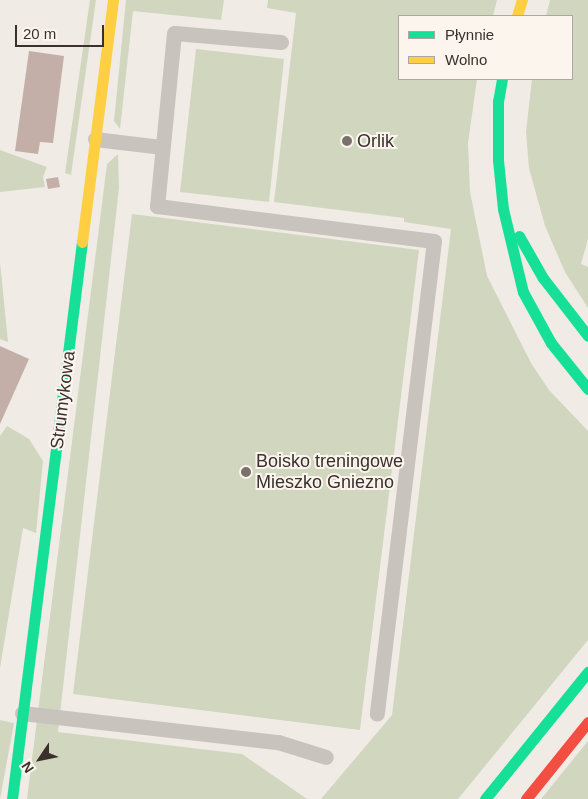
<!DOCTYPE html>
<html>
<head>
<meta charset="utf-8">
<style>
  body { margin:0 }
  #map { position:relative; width:588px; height:799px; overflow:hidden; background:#f0ebe5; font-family:Helvetica,sans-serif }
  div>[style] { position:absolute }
  .green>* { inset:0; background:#d1d6bf }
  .building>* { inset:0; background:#c3afa7 }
  .lane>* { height:15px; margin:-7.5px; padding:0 7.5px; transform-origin:7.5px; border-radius:7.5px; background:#c9c3be }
  .fast>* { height:11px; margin:-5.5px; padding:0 5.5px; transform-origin:5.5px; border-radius:5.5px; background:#16e098 }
  .slow>* { height:11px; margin:-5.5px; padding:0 5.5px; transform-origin:5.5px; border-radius:5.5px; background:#ffcf43 }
  .jam>* { height:11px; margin:-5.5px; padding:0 5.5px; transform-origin:5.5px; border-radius:5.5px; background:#f24e42 }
  .dots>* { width:14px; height:14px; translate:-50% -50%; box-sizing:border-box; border:2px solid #fbf5ee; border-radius:50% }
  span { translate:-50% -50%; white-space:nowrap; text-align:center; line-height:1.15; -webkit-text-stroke:4px #fbf5ee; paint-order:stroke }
  .poi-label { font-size:18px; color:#3b302b }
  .left { translate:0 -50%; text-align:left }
  .street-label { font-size:18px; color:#3b302b }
  .legend { position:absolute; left:398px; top:15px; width:175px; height:65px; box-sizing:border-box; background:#fbf5ee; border:1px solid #aea6a0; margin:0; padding:6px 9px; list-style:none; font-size:15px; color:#3b302b }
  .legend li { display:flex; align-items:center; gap:10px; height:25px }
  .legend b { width:25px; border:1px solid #aea6a0 }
  .north { position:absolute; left:15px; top:734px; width:50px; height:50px; -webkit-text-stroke:4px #fbf5ee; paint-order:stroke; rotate:236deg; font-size:14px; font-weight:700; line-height:20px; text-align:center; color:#3b302b }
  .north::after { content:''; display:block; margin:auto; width:18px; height:22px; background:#3b302b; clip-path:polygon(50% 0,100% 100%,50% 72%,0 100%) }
  .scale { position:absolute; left:15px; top:25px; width:89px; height:22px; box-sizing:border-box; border:2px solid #3b302b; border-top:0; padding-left:6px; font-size:15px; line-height:18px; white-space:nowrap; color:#3b302b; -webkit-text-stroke:4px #fbf5ee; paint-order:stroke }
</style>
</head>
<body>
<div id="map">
  <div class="green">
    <div style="clip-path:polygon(90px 0,96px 0,71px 175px,65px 173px)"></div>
    <div style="clip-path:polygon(126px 0,224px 0,221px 20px,133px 11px,120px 129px,114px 121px)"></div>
    <div style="clip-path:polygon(268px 0,497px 0,493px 16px,399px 16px,399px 79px,477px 79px,468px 143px,470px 192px,487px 276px,531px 363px,549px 390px,588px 431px,588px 640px,458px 799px,321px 799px,392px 715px,451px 229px,404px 222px,404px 218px,274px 202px,296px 13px,267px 8px)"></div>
    <div style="clip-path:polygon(550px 0,588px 0,588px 239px,581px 264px,588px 267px,588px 308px,565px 272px,545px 226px,529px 168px,526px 132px,532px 79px,572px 79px,572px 16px,546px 16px)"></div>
    <div style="clip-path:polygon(196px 49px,284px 59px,269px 202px,180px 192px)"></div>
    <div style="clip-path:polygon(0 150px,47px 167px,43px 177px,45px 187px,0 192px)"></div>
    <div style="clip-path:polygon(118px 154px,119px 188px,58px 732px,242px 754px,307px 799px,27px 799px,107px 164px)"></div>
    <div style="clip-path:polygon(132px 214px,419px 250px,360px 730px,73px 694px)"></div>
    <div style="clip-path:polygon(0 262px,8px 342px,0 339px)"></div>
    <div style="clip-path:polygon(7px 426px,29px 439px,43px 461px,36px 533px,23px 528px,0 668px,0 436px)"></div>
    <div style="clip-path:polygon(0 720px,14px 723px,0 799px)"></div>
    <div style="clip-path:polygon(588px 741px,588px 799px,541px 799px)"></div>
  </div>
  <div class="building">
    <div style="clip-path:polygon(29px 51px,64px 56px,53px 143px,40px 142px,38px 154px,15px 151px)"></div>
    <div style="clip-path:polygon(58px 177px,60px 187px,48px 189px,46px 179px)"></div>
    <div style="clip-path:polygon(0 346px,29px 359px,0 424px)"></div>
  </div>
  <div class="lane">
    <div style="left:281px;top:42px;width:107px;rotate:-175.2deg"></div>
    <div style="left:174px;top:33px;width:174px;rotate:95.6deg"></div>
    <div style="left:157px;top:206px;width:279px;rotate:7.2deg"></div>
    <div style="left:434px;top:241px;width:476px;rotate:96.9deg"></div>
    <div style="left:95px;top:139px;width:66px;rotate:6.9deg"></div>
    <div style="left:22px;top:713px;width:258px;rotate:6.5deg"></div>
    <div style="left:278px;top:742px;width:50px;rotate:17.4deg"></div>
  </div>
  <div class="fast">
    <div style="left:502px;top:79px;width:22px;rotate:100deg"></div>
    <div style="left:498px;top:101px;width:59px;rotate:90deg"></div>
    <div style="left:498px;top:160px;width:49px;rotate:84.2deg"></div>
    <div style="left:503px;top:209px;width:85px;rotate:76.5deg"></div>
    <div style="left:523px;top:292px;width:58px;rotate:61.2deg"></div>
    <div style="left:551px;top:343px;width:59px;rotate:51.2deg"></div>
    <div style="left:519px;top:236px;width:48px;rotate:60.3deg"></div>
    <div style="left:543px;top:278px;width:73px;rotate:52.2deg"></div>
    <div style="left:12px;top:799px;width:561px;rotate:-82.84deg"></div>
    <div style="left:485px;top:799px;width:164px;rotate:-51deg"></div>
  </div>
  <div class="slow">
    <div style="left:517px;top:16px;width:17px;rotate:-73deg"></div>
    <div style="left:82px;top:242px;width:244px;rotate:-82.7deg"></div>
  </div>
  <div class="jam">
    <div style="left:526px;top:799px;width:99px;rotate:-51.2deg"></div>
  </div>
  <div class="dots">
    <div style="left:347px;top:141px;background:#7a716c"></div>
    <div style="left:246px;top:472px;background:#7a716c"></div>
  </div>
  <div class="poi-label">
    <span class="left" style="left:357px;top:141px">Orlik</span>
    <span class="left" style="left:256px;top:472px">Boisko treningowe<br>Mieszko Gniezno</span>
  </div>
  <div class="street-label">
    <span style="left:63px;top:400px;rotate:-83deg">Strumykowa</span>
  </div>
  <ul class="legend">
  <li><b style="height:6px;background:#16e098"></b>Płynnie</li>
  <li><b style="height:6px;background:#ffcf43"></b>Wolno</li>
  </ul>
  <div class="north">N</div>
  <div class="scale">20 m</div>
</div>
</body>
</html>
